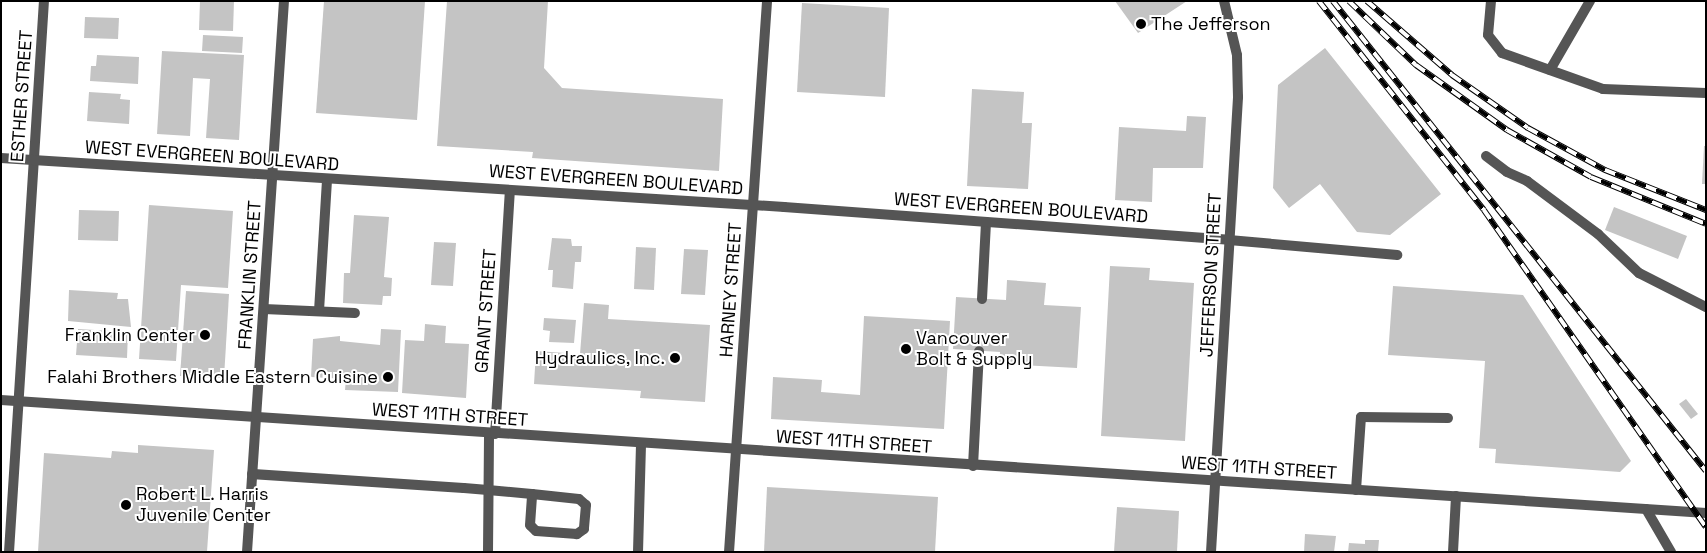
<!DOCTYPE html>
<html>
<head>
<meta charset="utf-8">
<style>
  body { margin:0 }
  #map { position:relative; width:1707px; height:553px; overflow:hidden; background:#fff; font-family:"Space Grotesk",sans-serif }
  div>[style] { position:absolute }
  .building>* { inset:0; background:#c4c4c4 }
  .service>* { height:10px; margin:-5px; padding:0 5px; transform-origin:5px; border-radius:5px; background:#555 }
  .minor>* { height:10px; margin:-5px; padding:0 5px; transform-origin:5px; border-radius:5px; background:#555 }
  .tertiary>* { height:10px; margin:-5px; padding:0 5px; transform-origin:5px; border-radius:5px; background:#555 }
  .rail>* { height:5.5px; margin-top:-2.75px; transform-origin:0; background:repeating-linear-gradient(90deg,#fff 0 11px,#000 0 22px); box-sizing:border-box; border-block:1px solid #000 }
  .dots>* { width:14px; height:14px; translate:-50% -50%; box-sizing:border-box; border:2px solid #fff; border-radius:50% }
  span { translate:-50% -50%; white-space:nowrap; text-align:center; line-height:1.15; -webkit-text-stroke:4px #fff; paint-order:stroke }
  .poi-label { font-size:18px; color:#000 }
  .left { translate:0 -50%; text-align:left }
  .right { translate:-100% -50%; text-align:right }
  .street-label { font-size:18px; color:#000 }
  .frame { position:absolute; inset:0; border:2px solid #000; pointer-events:none }
</style>
</head>
<body>
<div id="map">
  <div class="building">
    <div style="clip-path:polygon(200px 1px,234px 1px,233px 31px,199px 30px)"></div>
    <div style="clip-path:polygon(324px 1px,425px 1px,417px 120px,316px 113px)"></div>
    <div style="clip-path:polygon(447px 1px,548px 1px,544px 68px,562px 88px,723px 99px,719px 171px,532px 158px,533px 152px,437px 146px)"></div>
    <div style="clip-path:polygon(1115px 1px,1187px 1px,1138px 33px)"></div>
    <div style="clip-path:polygon(802px 3px,889px 8px,885px 97px,797px 92px)"></div>
    <div style="clip-path:polygon(85px 17px,119px 18px,118px 39px,84px 38px)"></div>
    <div style="clip-path:polygon(203px 35px,243px 37px,242px 53px,202px 51px)"></div>
    <div style="clip-path:polygon(1325px 48px,1441px 194px,1390px 235px,1357px 232px,1320px 184px,1289px 208px,1273px 188px,1278px 85px)"></div>
    <div style="clip-path:polygon(162px 51px,244px 55px,239px 140px,206px 138px,210px 79px,193px 78px,190px 136px,157px 134px)"></div>
    <div style="clip-path:polygon(97px 55px,139px 57px,138px 84px,90px 81px,91px 66px,96px 66px)"></div>
    <div style="clip-path:polygon(972px 89px,1024px 92px,1022px 123px,1032px 123px,1028px 189px,967px 186px)"></div>
    <div style="clip-path:polygon(89px 92px,121px 94px,120px 99px,130px 100px,129px 124px,87px 121px)"></div>
    <div style="clip-path:polygon(1187px 116px,1206px 117px,1203px 168px,1153px 168px,1152px 202px,1115px 200px,1119px 127px,1186px 131px)"></div>
    <div style="clip-path:polygon(1704px 146px,1706px 146px,1706px 184px,1702px 184px)"></div>
    <div style="clip-path:polygon(149px 205px,233px 211px,228px 288px,181px 285px,176px 361px,139px 359px)"></div>
    <div style="clip-path:polygon(1614px 207px,1687px 236px,1678px 259px,1605px 230px)"></div>
    <div style="clip-path:polygon(79px 210px,119px 211px,118px 241px,78px 240px)"></div>
    <div style="clip-path:polygon(354px 215px,389px 217px,384px 277px,392px 278px,391px 296px,383px 296px,382px 305px,343px 303px,344px 273px,350px 273px)"></div>
    <div style="clip-path:polygon(552px 238px,571px 239px,572px 246px,582px 246px,581px 262px,575px 262px,573px 289px,552px 287px,553px 270px,548px 270px)"></div>
    <div style="clip-path:polygon(434px 242px,456px 243px,453px 286px,431px 285px)"></div>
    <div style="clip-path:polygon(636px 247px,656px 248px,654px 290px,634px 289px)"></div>
    <div style="clip-path:polygon(684px 249px,708px 250px,705px 295px,681px 294px)"></div>
    <div style="clip-path:polygon(1110px 266px,1150px 268px,1149px 280px,1194px 283px,1185px 441px,1101px 436px)"></div>
    <div style="clip-path:polygon(1007px 280px,1046px 283px,1044px 305px,1081px 307px,1077px 368px,999px 364px,1000px 352px,953px 349px,956px 297px,1006px 300px)"></div>
    <div style="clip-path:polygon(1393px 286px,1523px 295px,1631px 461px,1620px 472px,1495px 463px,1496px 449px,1479px 448px,1485px 361px,1388px 355px)"></div>
    <div style="clip-path:polygon(69px 290px,118px 293px,117px 299px,128px 299px,131px 327px,68px 321px)"></div>
    <div style="clip-path:polygon(186px 291px,229px 294px,224px 378px,180px 376px)"></div>
    <div style="clip-path:polygon(584px 303px,609px 305px,608px 319px,710px 325px,705px 402px,640px 398px,641px 391px,534px 384px,536px 351px,580px 354px)"></div>
    <div style="clip-path:polygon(864px 316px,950px 321px,944px 429px,771px 419px,773px 377px,822px 380px,821px 392px,860px 395px)"></div>
    <div style="clip-path:polygon(544px 318px,576px 320px,574px 343px,549px 342px,550px 331px,543px 330px)"></div>
    <div style="clip-path:polygon(425px 324px,446px 326px,445px 343px,469px 344px,466px 398px,402px 393px,405px 340px,424px 341px)"></div>
    <div style="clip-path:polygon(78px 329px,128px 332px,127px 358px,76px 355px)"></div>
    <div style="clip-path:polygon(381px 329px,401px 330px,398px 392px,345px 390px,346px 379px,311px 377px,313px 339px,340px 336px,340px 341px,380px 345px)"></div>
    <div style="clip-path:polygon(1686px 399px,1698px 414px,1691px 419px,1679px 404px)"></div>
    <div style="clip-path:polygon(138px 445px,214px 450px,207px 552px,38px 552px,44px 453px,111px 458px,112px 451px,138px 453px)"></div>
    <div style="clip-path:polygon(767px 487px,938px 497px,935px 552px,764px 552px)"></div>
    <div style="clip-path:polygon(1117px 507px,1179px 511px,1177px 552px,1114px 552px)"></div>
    <div style="clip-path:polygon(1305px 534px,1336px 536px,1334px 552px,1304px 552px)"></div>
    <div style="clip-path:polygon(1365px 540px,1379px 540px,1378px 552px,1348px 552px,1349px 543px,1365px 544px)"></div>
  </div>
  <div class="service">
    <div style="left:1491px;top:1px;width:34px;rotate:95deg"></div>
    <div style="left:1488px;top:35px;width:23px;rotate:52deg"></div>
    <div style="left:1502px;top:53px;width:107px;rotate:19.6deg"></div>
    <div style="left:1603px;top:89px;width:103px;rotate:2.2deg"></div>
    <div style="left:1550px;top:70px;width:80px;rotate:-59.9deg"></div>
    <div style="left:1486px;top:156px;width:26px;rotate:37deg"></div>
    <div style="left:1507px;top:172px;width:22px;rotate:24deg"></div>
    <div style="left:1527px;top:181px;width:89px;rotate:36.7deg"></div>
    <div style="left:1598px;top:234px;width:57px;rotate:43.6deg"></div>
    <div style="left:1639px;top:273px;width:75px;rotate:26.9deg"></div>
    <div style="left:1229px;top:240px;width:169px;rotate:5.1deg"></div>
    <div style="left:982px;top:299px;width:77px;rotate:-87deg"></div>
    <div style="left:264px;top:309px;width:91px;rotate:2.5deg"></div>
    <div style="left:319px;top:311px;width:132px;rotate:-86.5deg"></div>
    <div style="left:973px;top:466px;width:115px;rotate:-87deg"></div>
    <div style="left:252px;top:474px;width:212px;rotate:3.8deg"></div>
    <div style="left:464px;top:488px;width:24px;rotate:5deg"></div>
    <div style="left:488px;top:490px;width:44px;rotate:5.2deg"></div>
    <div style="left:532px;top:494px;width:47px;rotate:6.1deg"></div>
    <div style="left:579px;top:499px;width:9px;rotate:41deg"></div>
    <div style="left:586px;top:505px;width:24px;rotate:95deg"></div>
    <div style="left:584px;top:529px;width:9px;rotate:144deg"></div>
    <div style="left:577px;top:534px;width:41px;rotate:-175.8deg"></div>
    <div style="left:536px;top:531px;width:8px;rotate:-135deg"></div>
    <div style="left:530px;top:525px;width:31px;rotate:-86deg"></div>
    <div style="left:1356px;top:490px;width:73px;rotate:-86.1deg"></div>
    <div style="left:1361px;top:417px;width:87px;rotate:0.7deg"></div>
    <div style="left:1646px;top:509px;width:50px;rotate:59.8deg"></div>
    <div style="left:488px;top:552px;width:118px;rotate:-89.5deg"></div>
    <div style="left:638px;top:552px;width:108px;rotate:-88.4deg"></div>
  </div>
  <div class="minor">
    <div style="left:1px;top:400px;width:1709px;rotate:3.79deg"></div>
    <div style="left:495px;top:434px;width:244px;rotate:-86.5deg"></div>
    <div style="left:9px;top:552px;width:552px;rotate:-86.37deg"></div>
    <div style="left:247px;top:552px;width:552px;rotate:-86.16deg"></div>
    <div style="left:729px;top:552px;width:552px;rotate:-86.05deg"></div>
    <div style="left:1453px;top:552px;width:56px;rotate:-86.9deg"></div>
  </div>
  <div class="tertiary">
    <div style="left:1px;top:158px;width:785px;rotate:3.58deg"></div>
    <div style="left:784px;top:207px;width:446px;rotate:4.2deg"></div>
    <div style="left:1211px;top:552px;width:456px;rotate:-86.6deg"></div>
    <div style="left:1238px;top:97px;width:42px;rotate:-91.4deg"></div>
    <div style="left:1237px;top:55px;width:56px;rotate:-103.5deg"></div>
  </div>
  <div class="rail">
    <div style="left:1319px;top:1px;width:266px;rotate:51.7deg"></div>
    <div style="left:1484px;top:210px;width:387px;rotate:55deg"></div>
    <div style="left:1333px;top:1px;width:600px;rotate:51.56deg"></div>
    <div style="left:1349px;top:1px;width:93px;rotate:43.7deg"></div>
    <div style="left:1416px;top:65px;width:112px;rotate:35.5deg"></div>
    <div style="left:1507px;top:130px;width:96px;rotate:29.2deg"></div>
    <div style="left:1591px;top:177px;width:124px;rotate:22.2deg"></div>
    <div style="left:1367px;top:1px;width:113px;rotate:41deg"></div>
    <div style="left:1452px;top:75px;width:93px;rotate:34.9deg"></div>
    <div style="left:1528px;top:128px;width:88px;rotate:28.6deg"></div>
    <div style="left:1605px;top:170px;width:109px;rotate:21.6deg"></div>
  </div>
  <div class="dots">
    <div style="left:1141px;top:24px;background:#000"></div>
    <div style="left:205px;top:335px;background:#000"></div>
    <div style="left:906px;top:349px;background:#000"></div>
    <div style="left:675px;top:358px;background:#000"></div>
    <div style="left:388px;top:377px;background:#000"></div>
    <div style="left:126px;top:505px;background:#000"></div>
  </div>
  <div class="poi-label">
    <span class="left" style="left:1151px;top:24px">The Jefferson</span>
    <span class="right" style="left:195px;top:335px">Franklin Center</span>
    <span class="left" style="left:916px;top:349px">Vancouver<br>Bolt &amp; Supply</span>
    <span class="right" style="left:665px;top:358px">Hydraulics, Inc.</span>
    <span class="right" style="left:378px;top:377px">Falahi Brothers Middle Eastern Cuisine</span>
    <span class="left" style="left:136px;top:505px">Robert L. Harris<br>Juvenile Center</span>
  </div>
  <div class="street-label">
    <span style="left:22px;top:96px;rotate:-86deg">ESTHER STREET</span>
    <span style="left:212px;top:156px;rotate:4deg">WEST EVERGREEN BOULEVARD</span>
    <span style="left:616px;top:180px;rotate:4deg">WEST EVERGREEN BOULEVARD</span>
    <span style="left:1021px;top:208px;rotate:4deg">WEST EVERGREEN BOULEVARD</span>
    <span style="left:250px;top:275px;rotate:-86deg">FRANKLIN STREET</span>
    <span style="left:1211px;top:275px;rotate:-87deg">JEFFERSON STREET</span>
    <span style="left:731px;top:290px;rotate:-86deg">HARNEY STREET</span>
    <span style="left:486px;top:311px;rotate:-86deg">GRANT STREET</span>
    <span style="left:450px;top:415px;rotate:4deg">WEST 11TH STREET</span>
    <span style="left:854px;top:442px;rotate:4deg">WEST 11TH STREET</span>
    <span style="left:1259px;top:468px;rotate:4deg">WEST 11TH STREET</span>
  </div>
  <div class="frame"></div>
</div>
</body>
</html>
